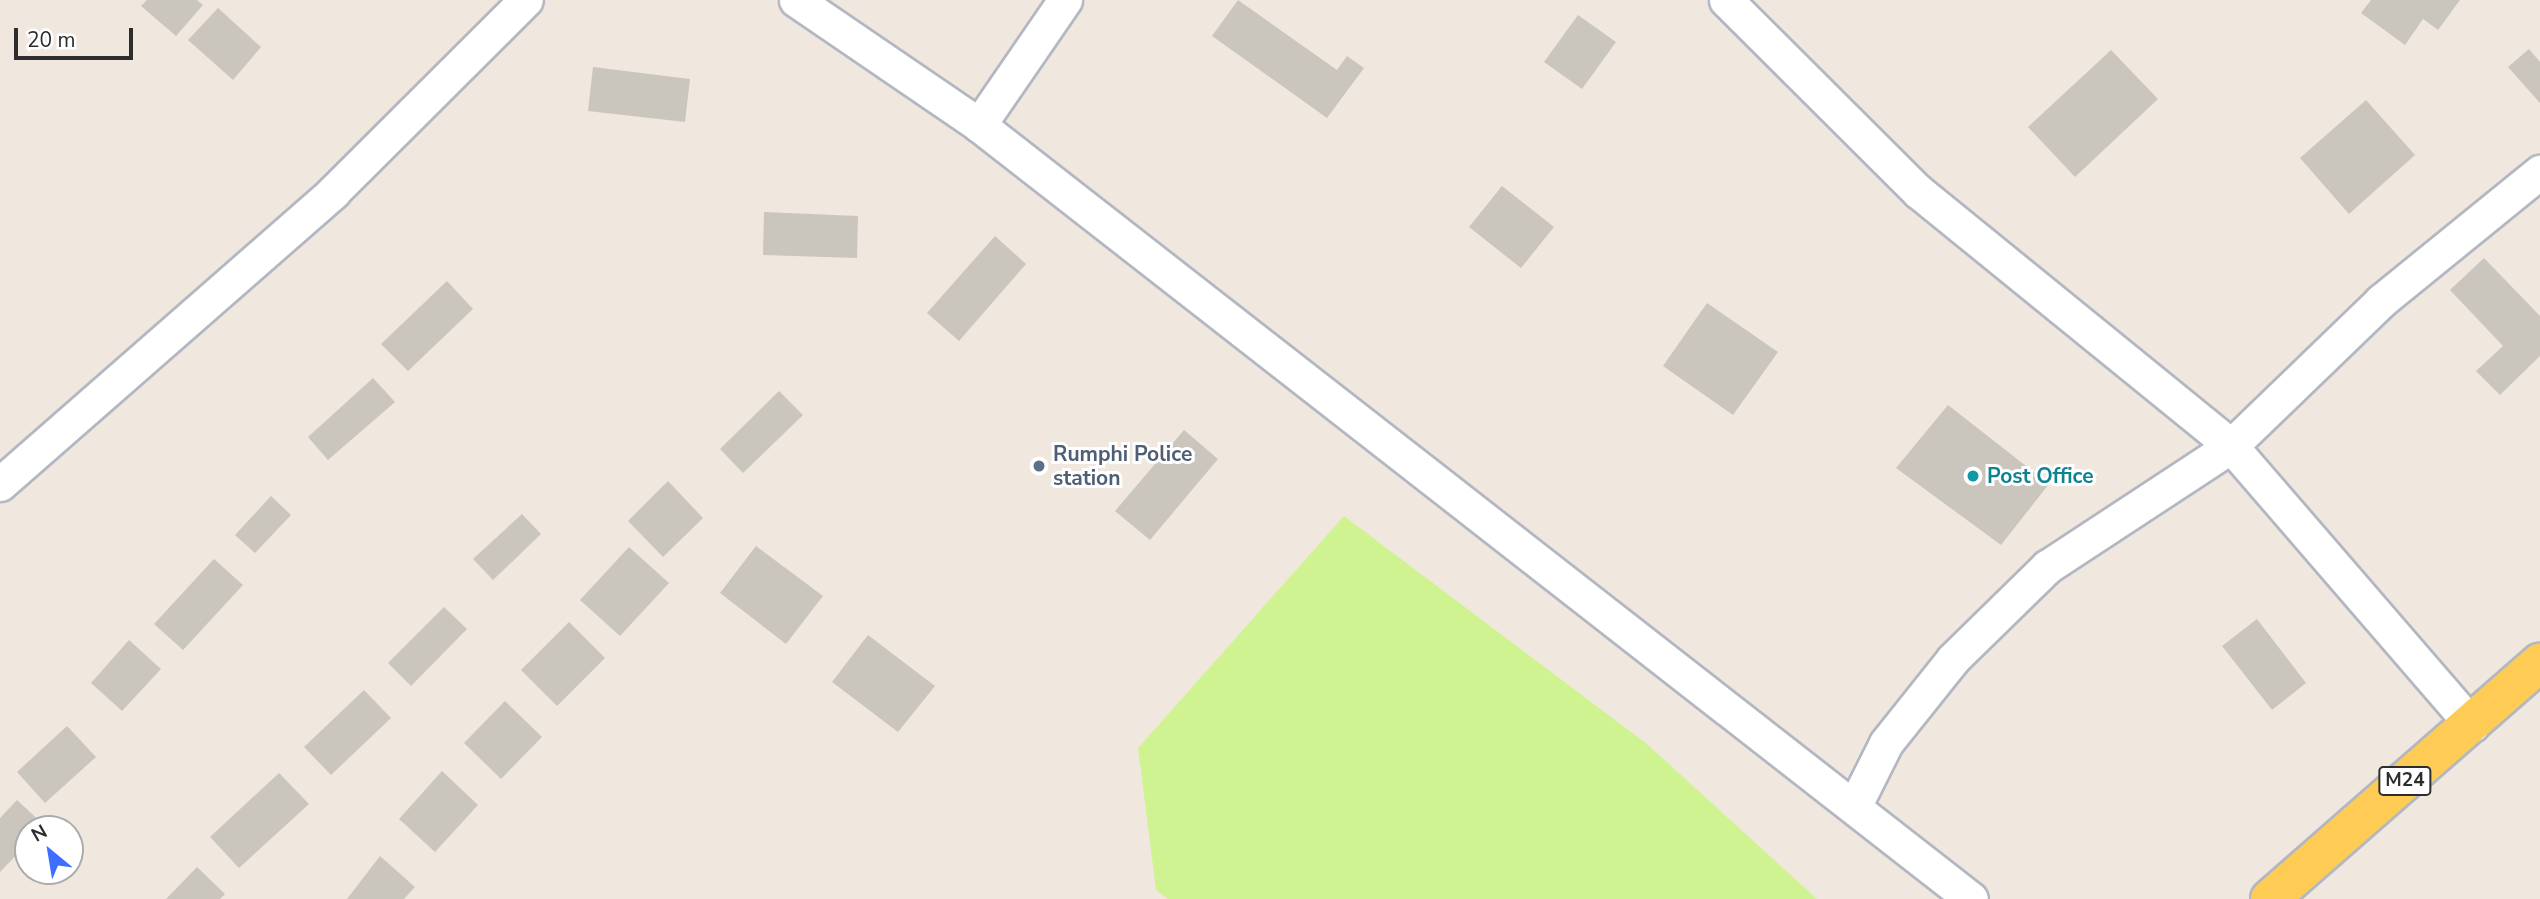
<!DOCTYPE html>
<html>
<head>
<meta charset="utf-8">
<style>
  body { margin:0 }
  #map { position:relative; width:2540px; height:899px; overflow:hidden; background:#f0e7df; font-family:"Nunito Sans",sans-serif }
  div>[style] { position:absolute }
  .pitch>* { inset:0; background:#d0f392 }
  .building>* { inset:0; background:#cbc6bd }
  .roads { filter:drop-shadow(2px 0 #b3b7c2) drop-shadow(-2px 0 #b3b7c2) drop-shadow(0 2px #b3b7c2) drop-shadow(0 -2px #b3b7c2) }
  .minor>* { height:33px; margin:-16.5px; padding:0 16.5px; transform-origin:16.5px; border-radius:16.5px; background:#fff }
  .primary>* { height:38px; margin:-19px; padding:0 19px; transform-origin:19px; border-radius:19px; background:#fecc55 }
  .dots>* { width:19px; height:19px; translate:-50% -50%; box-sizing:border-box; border:4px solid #fff; border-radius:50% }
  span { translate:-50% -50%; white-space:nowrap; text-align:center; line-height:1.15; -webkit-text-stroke:6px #fff; paint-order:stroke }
  .shield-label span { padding:2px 5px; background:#fff; border:2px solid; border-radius:5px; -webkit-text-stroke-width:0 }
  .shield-label { font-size:19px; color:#2d2d2d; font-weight:700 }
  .service-label { font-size:21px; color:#4e5e75; font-weight:700 }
  .left { translate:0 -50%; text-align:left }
  .culture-label { font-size:21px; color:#0d838f; font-weight:700 }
  .north { position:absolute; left:14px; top:815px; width:70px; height:70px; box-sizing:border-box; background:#fff; border:2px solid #ababab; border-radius:50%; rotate:330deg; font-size:19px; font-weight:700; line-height:28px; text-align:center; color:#2d2d2d }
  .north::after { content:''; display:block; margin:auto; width:24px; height:32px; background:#3d6eff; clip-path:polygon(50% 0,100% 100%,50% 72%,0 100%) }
  .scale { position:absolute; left:14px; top:28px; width:119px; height:32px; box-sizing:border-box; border:4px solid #2d2d2d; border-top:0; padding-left:9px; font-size:21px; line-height:24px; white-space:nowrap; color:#2d2d2d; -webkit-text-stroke:5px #fff; paint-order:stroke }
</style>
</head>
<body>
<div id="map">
  <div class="pitch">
    <div style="clip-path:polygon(1344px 516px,1647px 744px,1817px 899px,1168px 899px,1156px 890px,1138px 748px)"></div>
  </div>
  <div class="building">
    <div style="clip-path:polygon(147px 0,197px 0,203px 5px,176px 36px,141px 6px)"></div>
    <div style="clip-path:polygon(1238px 0,1337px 70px,1347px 56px,1364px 68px,1327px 118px,1212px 36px)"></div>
    <div style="clip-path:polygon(2371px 0,2460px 0,2438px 30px,2423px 19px,2405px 45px,2361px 13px)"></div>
    <div style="clip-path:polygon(218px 8px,261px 47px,233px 80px,188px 40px)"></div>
    <div style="clip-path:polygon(1578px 15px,1616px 42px,1582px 89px,1544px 62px)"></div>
    <div style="clip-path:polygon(2529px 49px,2540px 62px,2540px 103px,2508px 67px)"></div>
    <div style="clip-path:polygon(2111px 50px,2158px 99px,2075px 177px,2028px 127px)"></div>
    <div style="clip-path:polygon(593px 67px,690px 79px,685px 122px,588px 111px)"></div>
    <div style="clip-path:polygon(2366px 100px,2415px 155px,2349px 214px,2300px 158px)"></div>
    <div style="clip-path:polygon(1502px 186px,1554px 227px,1521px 268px,1469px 227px)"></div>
    <div style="clip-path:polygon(764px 212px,858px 216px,857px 258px,763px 255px)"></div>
    <div style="clip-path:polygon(995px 236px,1026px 264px,959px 341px,927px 313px)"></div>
    <div style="clip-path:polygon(2484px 258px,2540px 316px,2540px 356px,2500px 395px,2476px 371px,2503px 346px,2450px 290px)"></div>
    <div style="clip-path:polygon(447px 281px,473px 309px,408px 371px,381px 344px)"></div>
    <div style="clip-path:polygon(1707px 303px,1778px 352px,1733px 415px,1663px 366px)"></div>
    <div style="clip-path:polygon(373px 378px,395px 402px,328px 460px,308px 437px)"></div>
    <div style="clip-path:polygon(779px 391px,803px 415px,743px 473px,720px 449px)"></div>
    <div style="clip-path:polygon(1948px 405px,2049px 484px,2001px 545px,1896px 468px)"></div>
    <div style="clip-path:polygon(1184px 430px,1218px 459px,1150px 540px,1115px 511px)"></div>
    <div style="clip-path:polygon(668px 481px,703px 518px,663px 557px,628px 521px)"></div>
    <div style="clip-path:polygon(271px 496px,291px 515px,255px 553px,235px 535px)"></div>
    <div style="clip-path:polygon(522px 514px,541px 534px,493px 580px,473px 559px)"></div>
    <div style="clip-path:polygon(756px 546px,823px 596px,786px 644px,720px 593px)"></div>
    <div style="clip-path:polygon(629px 547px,669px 583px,620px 636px,580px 600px)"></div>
    <div style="clip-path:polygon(214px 559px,243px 585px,183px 650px,154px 624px)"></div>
    <div style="clip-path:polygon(444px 607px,467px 629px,411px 686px,388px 663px)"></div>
    <div style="clip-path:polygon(2257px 619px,2306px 683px,2272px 710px,2222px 646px)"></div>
    <div style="clip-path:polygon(569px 622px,605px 658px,557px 706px,521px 670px)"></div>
    <div style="clip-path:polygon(868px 635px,935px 686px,898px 732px,832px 682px)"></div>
    <div style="clip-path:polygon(129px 640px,161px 669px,122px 711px,91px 683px)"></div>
    <div style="clip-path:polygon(364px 690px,391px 718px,331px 775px,304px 747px)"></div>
    <div style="clip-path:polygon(505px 701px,542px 737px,501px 779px,464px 743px)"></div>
    <div style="clip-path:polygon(67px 726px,96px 757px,45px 803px,17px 772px)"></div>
    <div style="clip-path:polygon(442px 771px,478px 805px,435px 852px,399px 819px)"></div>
    <div style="clip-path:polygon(279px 773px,309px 804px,239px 868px,210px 837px)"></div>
    <div style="clip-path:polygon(17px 800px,44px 825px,28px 829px,28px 843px,0 872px,0 818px)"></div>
    <div style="clip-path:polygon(380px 856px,415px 887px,404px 899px,347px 899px)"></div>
    <div style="clip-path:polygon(197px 867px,225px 894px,220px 899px,166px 899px)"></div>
  </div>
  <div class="roads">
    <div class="minor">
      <div style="left:796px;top:0;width:222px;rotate:34.3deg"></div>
      <div style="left:979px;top:125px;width:1258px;rotate:37.96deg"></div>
      <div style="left:1726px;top:0;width:272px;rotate:44.9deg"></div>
      <div style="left:1919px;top:192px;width:402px;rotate:39.1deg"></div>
      <div style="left:2231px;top:446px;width:369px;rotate:49.2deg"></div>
      <div style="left:979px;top:125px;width:152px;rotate:-55.5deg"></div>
      <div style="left:0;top:484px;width:443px;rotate:-41.2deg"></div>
      <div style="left:333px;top:192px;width:272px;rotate:-44.9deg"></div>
      <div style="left:1854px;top:807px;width:72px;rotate:-63.4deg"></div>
      <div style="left:1886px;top:743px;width:107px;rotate:-51.4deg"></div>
      <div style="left:1953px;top:659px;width:132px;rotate:-44.4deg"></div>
      <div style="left:2047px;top:567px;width:220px;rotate:-33.3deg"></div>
      <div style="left:2231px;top:446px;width:209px;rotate:-44deg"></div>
      <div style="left:2381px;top:301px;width:205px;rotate:-39.1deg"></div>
    </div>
    <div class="primary">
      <div style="left:2270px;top:899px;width:359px;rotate:-41.2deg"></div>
    </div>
  </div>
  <div class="dots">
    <div style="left:1039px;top:466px;background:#5c6f8a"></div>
    <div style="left:1973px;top:476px;background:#0f9aa8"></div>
  </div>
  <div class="shield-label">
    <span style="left:2405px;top:781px">M24</span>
  </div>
  <div class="service-label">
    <span class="left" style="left:1053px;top:466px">Rumphi Police<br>station</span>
  </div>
  <div class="culture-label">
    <span class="left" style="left:1987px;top:476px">Post Office</span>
  </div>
  <div class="north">N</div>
  <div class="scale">20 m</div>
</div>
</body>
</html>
